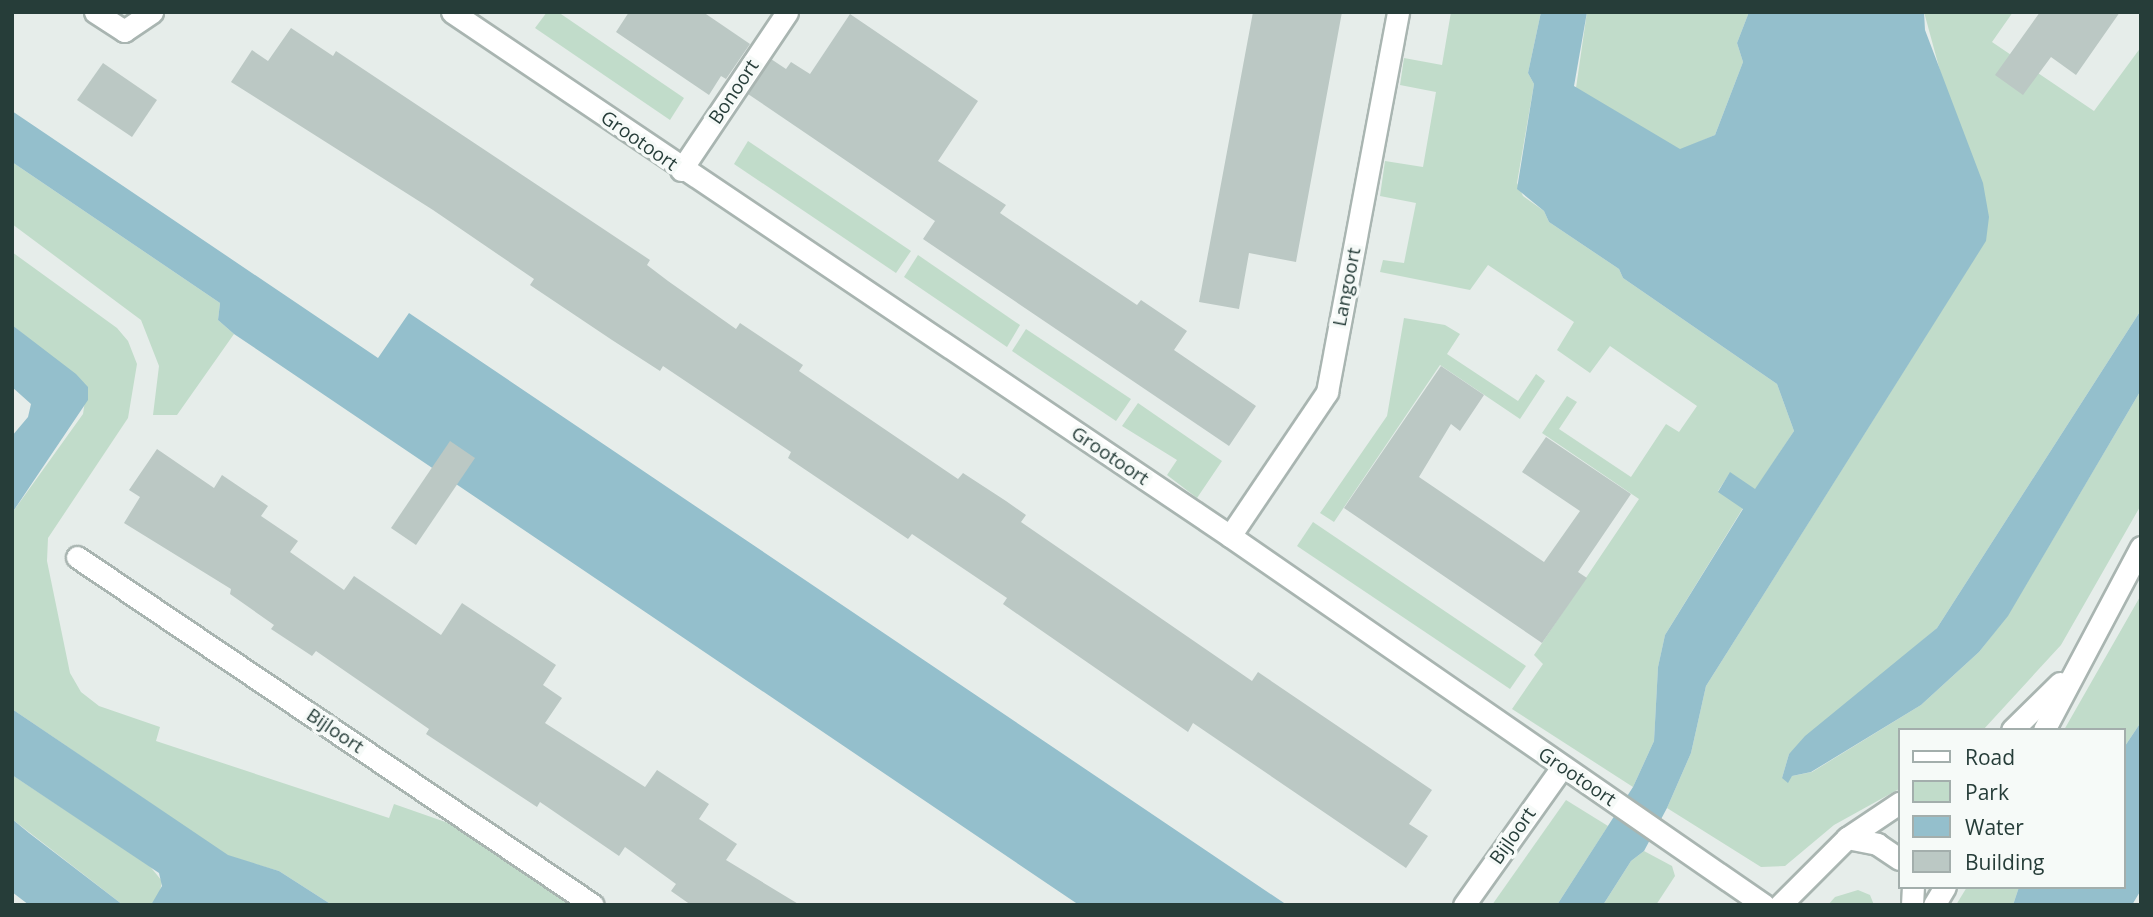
<!DOCTYPE html>
<html>
<head>
<meta charset="utf-8">
<style>
  body { margin:0 }
  #map { position:relative; width:2153px; height:917px; overflow:hidden; background:#e6edea; font-family:"Open Sans",sans-serif }
  div>[style] { position:absolute }
  .green>* { inset:0; background:#c1dcca }
  .water>* { inset:0; background:#94bfcc }
  .building>* { inset:0; background:#bbc8c4 }
  .roads { filter:drop-shadow(2px 0 #a9b5b1) drop-shadow(-2px 0 #a9b5b1) drop-shadow(0 2px #a9b5b1) drop-shadow(0 -2px #a9b5b1) }
  .minor>* { height:21px; margin:-10.5px; padding:0 10.5px; transform-origin:10.5px; border-radius:10.5px; background:#fff }
  span { translate:-50% -50%; white-space:nowrap; text-align:center; line-height:1.15; -webkit-text-stroke:7px #f6faf8; paint-order:stroke }
  .street-label { font-size:19px; color:#263d39 }
  .frame { position:absolute; inset:0; border:14px solid #263d39; pointer-events:none }
  .legend { position:absolute; left:1898px; top:728px; width:228px; height:161px; box-sizing:border-box; background:#f6faf8; border:2px solid #a3aeac; margin:0; padding:9px 12px; list-style:none; font-size:21px; color:#263d39 }
  .legend li { display:flex; align-items:center; gap:14px; height:35px }
  .legend b { width:35px; border:2px solid #a3aeac }
</style>
</head>
<body>
<div id="map">
  <div class="green">
    <div style="clip-path:polygon(547px 12px,558px 12px,684px 98px,670px 120px,535px 28px)"></div>
    <div style="clip-path:polygon(1451px 12px,1541px 12px,1528px 73px,1534px 84px,1517px 183px,1523px 196px,1544px 211px,1549px 222px,1619px 269px,1623px 278px,1777px 384px,1794px 431px,1755px 490px,1730px 473px,1718px 491px,1743px 508px,1665px 635px,1658px 667px,1654px 741px,1633px 787px,1512px 709px,1543px 664px,1534px 655px,1639px 499px,1542px 433px,1567px 396px,1577px 402px,1559px 429px,1631px 477px,1666px 424px,1679px 432px,1697px 406px,1610px 346px,1590px 373px,1557px 350px,1574px 322px,1488px 265px,1470px 290px,1380px 272px,1383px 260px,1404px 263px,1416px 203px,1380px 196px,1385px 161px,1423px 167px,1436px 92px,1400px 85px,1404px 58px,1442px 65px)"></div>
    <div style="clip-path:polygon(1587px 12px,1749px 12px,1737px 43px,1743px 62px,1715px 135px,1680px 150px,1576px 88px)"></div>
    <div style="clip-path:polygon(1924px 12px,2013px 12px,1992px 42px,2094px 111px,2141px 47px,2141px 310px,1937px 628px,1789px 754px,1782px 778px,1812px 772px,1921px 705px,1979px 652px,2008px 615px,2141px 390px,2141px 505px,2061px 645px,1983px 730px,1899px 730px,1899px 789px,1834px 825px,1785px 866px,1761px 867px,1667px 808px,1691px 753px,1706px 686px,1986px 240px)"></div>
    <div style="clip-path:polygon(748px 141px,911px 251px,896px 273px,734px 164px)"></div>
    <div style="clip-path:polygon(12px 162px,220px 303px,218px 320px,234px 334px,177px 415px,153px 415px,159px 366px,141px 320px,12px 224px)"></div>
    <div style="clip-path:polygon(12px 252px,117px 328px,128px 341px,137px 364px,128px 418px,48px 538px,47px 561px,70px 673px,81px 692px,99px 706px,160px 727px,156px 741px,389px 818px,394px 804px,454px 825px,572px 905px,332px 905px,279px 871px,228px 856px,12px 709px,12px 513px,83px 414px,87px 387px,12px 325px)"></div>
    <div style="clip-path:polygon(918px 255px,1020px 325px,1007px 347px,904px 277px)"></div>
    <div style="clip-path:polygon(1404px 318px,1445px 325px,1460px 334px,1447px 354px,1518px 401px,1536px 374px,1545px 381px,1520px 419px,1440px 365px,1334px 522px,1320px 513px,1387px 416px)"></div>
    <div style="clip-path:polygon(1026px 329px,1131px 399px,1116px 421px,1012px 351px)"></div>
    <div style="clip-path:polygon(1138px 403px,1222px 461px,1197px 498px,1167px 475px,1177px 460px,1122px 426px)"></div>
    <div style="clip-path:polygon(1313px 522px,1526px 666px,1510px 689px,1297px 546px)"></div>
    <div style="clip-path:polygon(2141px 595px,2141px 722px,2123px 749px,2123px 730px,2064px 730px)"></div>
    <div style="clip-path:polygon(12px 775px,148px 864px,162px 881px,159px 897px,151px 905px,123px 905px,12px 819px)"></div>
    <div style="clip-path:polygon(1566px 800px,1608px 826px,1557px 905px,1492px 905px)"></div>
    <div style="clip-path:polygon(1644px 851px,1672px 866px,1675px 876px,1656px 905px,1603px 905px,1631px 861px)"></div>
    <div style="clip-path:polygon(1967px 887px,2019px 887px,2013px 905px,1956px 905px)"></div>
    <div style="clip-path:polygon(1858px 890px,1870px 895px,1874px 905px,1828px 905px,1835px 897px)"></div>
  </div>
  <div class="water">
    <div style="clip-path:polygon(1541px 12px,1587px 12px,1574px 86px,1680px 149px,1715px 135px,1743px 62px,1737px 43px,1749px 12px,1924px 12px,1925px 30px,1983px 183px,1989px 217px,1986px 241px,1706px 686px,1691px 753px,1667px 808px,1644px 851px,1631px 861px,1603px 905px,1557px 905px,1633px 787px,1654px 741px,1658px 667px,1665px 635px,1743px 509px,1718px 492px,1730px 472px,1755px 489px,1794px 431px,1777px 384px,1623px 278px,1619px 269px,1549px 222px,1544px 211px,1517px 189px,1534px 84px,1528px 73px)"></div>
    <div style="clip-path:polygon(12px 111px,378px 358px,409px 313px,1287px 905px,1079px 905px,234px 334px,218px 320px,220px 303px,12px 162px)"></div>
    <div style="clip-path:polygon(2141px 310px,2141px 390px,2008px 616px,1979px 652px,1921px 705px,1811px 772px,1792px 776px,1788px 783px,1782px 778px,1789px 754px,1805px 736px,1937px 628px)"></div>
    <div style="clip-path:polygon(12px 325px,76px 374px,88px 387px,88px 400px,12px 513px,12px 436px,28px 417px,31px 404px,12px 387px)"></div>
    <div style="clip-path:polygon(12px 709px,228px 855px,279px 871px,332px 905px,151px 905px,162px 886px,159px 873px,12px 775px)"></div>
    <div style="clip-path:polygon(2141px 722px,2141px 890px,2132px 905px,2013px 905px,2019px 887px,2123px 887px,2123px 749px)"></div>
    <div style="clip-path:polygon(12px 819px,29px 833px,123px 905px,29px 905px,12px 892px)"></div>
  </div>
  <div class="building">
    <div style="clip-path:polygon(629px 12px,703px 12px,750px 44px,726px 79px,721px 76px,709px 95px,616px 32px)"></div>
    <div style="clip-path:polygon(1253px 12px,1342px 12px,1296px 262px,1249px 253px,1239px 309px,1199px 302px)"></div>
    <div style="clip-path:polygon(2040px 12px,2120px 12px,2076px 75px,2051px 57px,2023px 95px,1995px 75px)"></div>
    <div style="clip-path:polygon(850px 14px,978px 101px,938px 161px,1006px 205px,1000px 213px,1031px 234px,1137px 305px,1141px 300px,1187px 331px,1174px 350px,1256px 406px,1229px 446px,923px 239px,935px 221px,748px 94px,771px 59px,786px 69px,791px 62px,810px 74px)"></div>
    <div style="clip-path:polygon(291px 28px,333px 56px,336px 51px,650px 260px,647px 265px,668px 281px,736px 329px,740px 323px,803px 365px,799px 371px,958px 479px,963px 473px,1006px 501px,1026px 515px,1021px 522px,1252px 681px,1258px 672px,1432px 790px,1409px 824px,1428px 836px,1406px 868px,1193px 723px,1188px 732px,1003px 604px,1007px 598px,912px 534px,908px 539px,788px 458px,791px 452px,663px 366px,660px 371px,612px 340px,530px 285px,534px 279px,433px 210px,231px 82px,252px 50px,268px 61px)"></div>
    <div style="clip-path:polygon(103px 63px,157px 100px,132px 137px,77px 100px)"></div>
    <div style="clip-path:polygon(1441px 366px,1484px 395px,1460px 431px,1451px 424px,1419px 477px,1544px 562px,1580px 511px,1522px 472px,1546px 437px,1631px 494px,1578px 572px,1587px 578px,1542px 643px,1344px 508px)"></div>
    <div style="clip-path:polygon(450px 441px,475px 458px,416px 545px,391px 528px)"></div>
    <div style="clip-path:polygon(157px 449px,214px 488px,222px 475px,268px 506px,261px 516px,298px 541px,290px 552px,344px 590px,354px 576px,441px 635px,462px 603px,556px 665px,543px 685px,562px 698px,545px 723px,645px 787px,657px 770px,709px 804px,699px 819px,737px 844px,726px 860px,800px 905px,691px 905px,671px 891px,676px 884px,625px 847px,619px 856px,540px 802px,537px 807px,426px 734px,429px 729px,316px 651px,312px 656px,271px 629px,274px 625px,230px 594px,231px 589px,124px 523px,140px 497px,129px 490px)"></div>
  </div>
  <div class="roads">
    <div class="minor">
      <div style="left:95px;top:12px;width:35px;rotate:33deg"></div>
      <div style="left:124px;top:31px;width:34px;rotate:-34deg"></div>
      <div style="left:452px;top:12px;width:938px;rotate:33.96deg"></div>
      <div style="left:1230px;top:536px;width:649px;rotate:34.64deg"></div>
      <div style="left:681px;top:170px;width:190px;rotate:-56.1deg"></div>
      <div style="left:1230px;top:536px;width:174px;rotate:-56deg"></div>
      <div style="left:1327px;top:392px;width:387px;rotate:-79.4deg"></div>
      <div style="left:77px;top:557px;width:622px;rotate:34deg"></div>
      <div style="left:2012px;top:730px;width:67px;rotate:-44.4deg"></div>
      <div style="left:2044px;top:730px;width:207px;rotate:-62.1deg"></div>
      <div style="left:1847px;top:838px;width:31px;rotate:11deg"></div>
      <div style="left:1877px;top:844px;width:27px;rotate:34deg"></div>
      <div style="left:1464px;top:905px;width:169px;rotate:-54.6deg"></div>
      <div style="left:1780px;top:905px;width:95px;rotate:-45deg"></div>
      <div style="left:1847px;top:838px;width:63px;rotate:-33.9deg"></div>
      <div style="left:1912px;top:905px;width:18px;rotate:-87deg"></div>
      <div style="left:1934px;top:905px;width:21px;rotate:-59deg"></div>
    </div>
  </div>
  <div class="street-label">
    <span style="left:734px;top:92px;rotate:-56deg">Bonoort</span>
    <span style="left:639px;top:141px;rotate:35deg">Grootoort</span>
    <span style="left:1347px;top:287px;rotate:-79deg">Langoort</span>
    <span style="left:1110px;top:456px;rotate:34deg">Grootoort</span>
    <span style="left:335px;top:731px;rotate:34deg">Bijloort</span>
    <span style="left:1577px;top:777px;rotate:34deg">Grootoort</span>
    <span style="left:1513px;top:836px;rotate:-55deg">Bijloort</span>
  </div>
  <div class="frame"></div>
  <ul class="legend">
  <li><b style="height:9px;background:#fff"></b>Road</li>
  <li><b style="height:19px;background:#c1dcca"></b>Park</li>
  <li><b style="height:19px;background:#94bfcc"></b>Water</li>
  <li><b style="height:19px;background:#bbc8c4"></b>Building</li>
  </ul>
</div>
</body>
</html>
